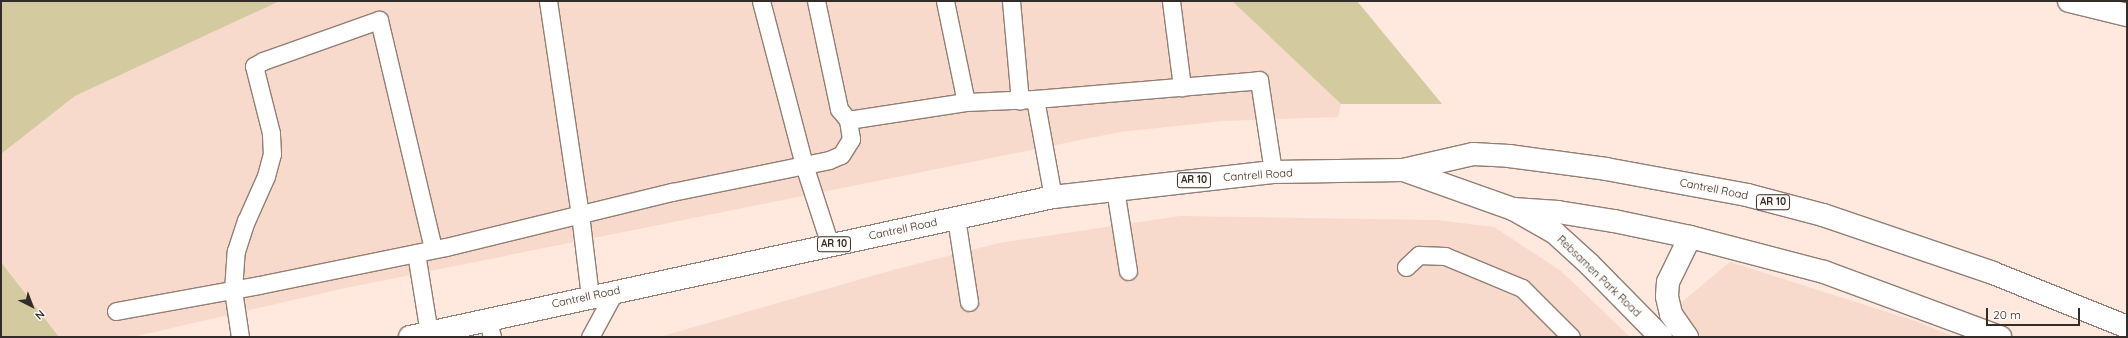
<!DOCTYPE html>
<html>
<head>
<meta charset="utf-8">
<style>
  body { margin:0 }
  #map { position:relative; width:2128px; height:338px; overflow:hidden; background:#ffe8dd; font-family:Quicksand,sans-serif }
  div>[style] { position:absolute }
  .built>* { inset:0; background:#f7dacb }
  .green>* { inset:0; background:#d4caa0 }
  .roads { filter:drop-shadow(1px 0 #927e74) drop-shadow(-1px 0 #927e74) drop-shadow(0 1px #927e74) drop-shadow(0 -1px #927e74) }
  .lane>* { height:17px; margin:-8.5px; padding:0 8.5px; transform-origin:8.5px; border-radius:8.5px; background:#fff }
  .street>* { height:22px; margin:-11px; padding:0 11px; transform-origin:11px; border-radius:11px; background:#fff }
  .secondary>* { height:22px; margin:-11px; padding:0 11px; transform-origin:11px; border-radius:11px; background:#fff }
  .primary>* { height:22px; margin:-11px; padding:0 11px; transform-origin:11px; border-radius:11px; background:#fff }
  span { translate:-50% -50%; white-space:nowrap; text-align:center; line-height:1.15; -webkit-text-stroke:4px #fefaf7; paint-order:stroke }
  .shield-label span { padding:1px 3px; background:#fefaf7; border:1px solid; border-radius:3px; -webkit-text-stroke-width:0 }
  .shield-label { font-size:10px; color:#342c28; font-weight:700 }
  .street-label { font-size:11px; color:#342c28 }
  .frame { position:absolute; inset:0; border:2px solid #342c28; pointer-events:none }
  .north { position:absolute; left:12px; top:286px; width:40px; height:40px; -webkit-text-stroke:3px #fefaf7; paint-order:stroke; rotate:138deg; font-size:11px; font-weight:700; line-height:16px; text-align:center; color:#342c28 }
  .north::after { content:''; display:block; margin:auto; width:14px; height:18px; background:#342c28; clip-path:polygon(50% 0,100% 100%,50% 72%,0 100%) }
  .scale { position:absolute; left:1986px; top:308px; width:94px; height:18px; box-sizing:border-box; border:2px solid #342c28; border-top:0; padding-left:5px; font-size:12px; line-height:14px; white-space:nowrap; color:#342c28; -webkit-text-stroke:3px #fefaf7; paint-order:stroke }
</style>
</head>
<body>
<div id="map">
  <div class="built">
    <div style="clip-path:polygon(280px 1px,1232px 1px,1341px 104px,1338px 117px,1223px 121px,1120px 132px,341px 289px,133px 337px,59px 337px,1px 262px,1px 154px,75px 96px)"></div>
    <div style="clip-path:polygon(1180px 216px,1437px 220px,1494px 227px,1561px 271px,1630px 337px,659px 337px,893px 270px,999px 243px)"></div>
    <div style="clip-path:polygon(1730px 262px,1918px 322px,1955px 337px,1640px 337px)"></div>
  </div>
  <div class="green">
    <div style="clip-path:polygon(1px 1px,280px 1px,75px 96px,1px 154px)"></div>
    <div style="clip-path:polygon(1232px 1px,1357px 1px,1442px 104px,1341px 104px)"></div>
    <div style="clip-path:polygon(1px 262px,59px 337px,1px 337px)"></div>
  </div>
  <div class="roads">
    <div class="lane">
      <div style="left:548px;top:1px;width:215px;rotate:81.5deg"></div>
      <div style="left:580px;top:214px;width:84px;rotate:83.1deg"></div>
      <div style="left:761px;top:1px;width:170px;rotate:75.3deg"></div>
      <div style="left:804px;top:165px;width:84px;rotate:72deg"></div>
      <div style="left:945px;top:1px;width:103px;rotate:78.3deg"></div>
      <div style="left:1011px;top:1px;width:100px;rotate:84.9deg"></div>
      <div style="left:1171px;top:1px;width:87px;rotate:82.7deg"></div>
      <div style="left:1035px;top:99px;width:225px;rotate:-4.8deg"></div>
      <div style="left:1259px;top:80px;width:93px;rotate:81.3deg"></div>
      <div style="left:848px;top:120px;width:119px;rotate:-8.7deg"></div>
      <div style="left:966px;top:102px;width:69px;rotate:-2.5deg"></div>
      <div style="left:1035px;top:99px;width:100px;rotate:79.6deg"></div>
      <div style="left:1115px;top:189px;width:83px;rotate:81deg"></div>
      <div style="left:956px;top:218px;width:85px;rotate:81.2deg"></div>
      <div style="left:416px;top:253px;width:81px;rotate:80.8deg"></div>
      <div style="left:1406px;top:267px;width:18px;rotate:-43deg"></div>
      <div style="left:1419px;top:255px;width:26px;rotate:2deg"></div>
      <div style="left:1445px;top:256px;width:83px;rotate:22.6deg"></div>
      <div style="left:1522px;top:288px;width:69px;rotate:45deg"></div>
      <div style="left:116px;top:311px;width:145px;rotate:-10.3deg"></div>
      <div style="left:259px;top:285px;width:191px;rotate:-11.5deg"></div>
      <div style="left:446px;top:247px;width:233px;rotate:-13.7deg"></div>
      <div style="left:672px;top:192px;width:160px;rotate:-11.5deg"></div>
      <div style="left:829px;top:160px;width:13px;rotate:-23deg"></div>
      <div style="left:841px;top:155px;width:19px;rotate:-58deg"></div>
      <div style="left:851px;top:139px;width:19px;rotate:-99deg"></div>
      <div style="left:848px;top:120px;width:14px;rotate:-129deg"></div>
      <div style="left:839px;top:109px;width:110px;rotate:-102deg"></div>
      <div style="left:487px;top:319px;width:19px;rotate:74deg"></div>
      <div style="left:240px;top:337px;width:48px;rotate:-98.5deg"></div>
      <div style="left:233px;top:290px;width:39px;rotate:-86deg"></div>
      <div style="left:236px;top:251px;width:32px;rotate:-72deg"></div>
      <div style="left:246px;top:221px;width:49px;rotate:-66deg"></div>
      <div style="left:266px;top:176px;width:23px;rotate:-75deg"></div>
      <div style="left:272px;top:154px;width:21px;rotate:-93deg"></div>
      <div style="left:271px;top:133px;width:69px;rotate:-104.2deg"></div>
      <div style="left:254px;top:66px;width:10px;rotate:-29deg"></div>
      <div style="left:263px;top:61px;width:123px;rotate:-19.5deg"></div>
      <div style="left:379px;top:20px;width:235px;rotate:76.7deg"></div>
      <div style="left:590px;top:337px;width:52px;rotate:-61.5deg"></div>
    </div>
    <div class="street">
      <div style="left:2069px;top:1px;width:60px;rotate:13.6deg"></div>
    </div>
    <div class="secondary">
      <div style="left:1513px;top:209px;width:48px;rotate:29.7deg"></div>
      <div style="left:1555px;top:233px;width:47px;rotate:42.4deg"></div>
      <div style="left:1590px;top:265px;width:101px;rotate:45.4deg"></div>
      <div style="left:1687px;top:337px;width:28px;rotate:-125deg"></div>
      <div style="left:1671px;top:314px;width:18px;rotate:-103deg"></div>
      <div style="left:1667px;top:296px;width:14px;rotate:-86deg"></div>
      <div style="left:1668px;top:282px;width:50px;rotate:-63.9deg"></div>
    </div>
    <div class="primary">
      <div style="left:1403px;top:170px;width:117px;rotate:19.5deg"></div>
      <div style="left:1513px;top:209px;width:45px;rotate:3.8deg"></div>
      <div style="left:1558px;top:212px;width:57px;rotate:9.1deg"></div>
      <div style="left:1614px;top:221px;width:78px;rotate:11.9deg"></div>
      <div style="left:1690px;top:237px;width:138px;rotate:14.6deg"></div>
      <div style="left:1824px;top:272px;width:188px;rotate:20.3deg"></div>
      <div style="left:410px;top:337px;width:658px;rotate:-12.28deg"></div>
      <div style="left:1053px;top:197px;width:221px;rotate:-6.5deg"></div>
      <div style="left:1273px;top:172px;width:130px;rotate:-0.9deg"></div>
      <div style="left:1403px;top:170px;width:72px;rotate:-12.9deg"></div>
      <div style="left:1473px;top:154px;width:36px;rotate:3deg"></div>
      <div style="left:1509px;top:156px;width:98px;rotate:7.6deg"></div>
      <div style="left:1606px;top:169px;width:143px;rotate:10.4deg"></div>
      <div style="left:1747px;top:195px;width:79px;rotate:14.7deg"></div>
      <div style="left:1823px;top:215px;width:180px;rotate:18.8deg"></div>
      <div style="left:1993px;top:273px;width:144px;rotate:21.9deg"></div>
    </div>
  </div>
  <div class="shield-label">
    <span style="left:1194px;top:180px">AR 10</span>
    <span style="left:1773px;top:202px">AR 10</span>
    <span style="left:834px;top:244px">AR 10</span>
  </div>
  <div class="street-label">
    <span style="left:1258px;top:175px;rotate:-4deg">Cantrell Road</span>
    <span style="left:1714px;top:189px;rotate:11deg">Cantrell Road</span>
    <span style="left:903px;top:229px;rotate:-12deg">Cantrell Road</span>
    <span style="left:1599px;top:276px;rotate:44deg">Rebsamen Park Road</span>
    <span style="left:586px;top:297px;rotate:-12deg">Cantrell Road</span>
  </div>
  <div class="frame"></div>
  <div class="north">N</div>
  <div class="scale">20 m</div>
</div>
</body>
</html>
